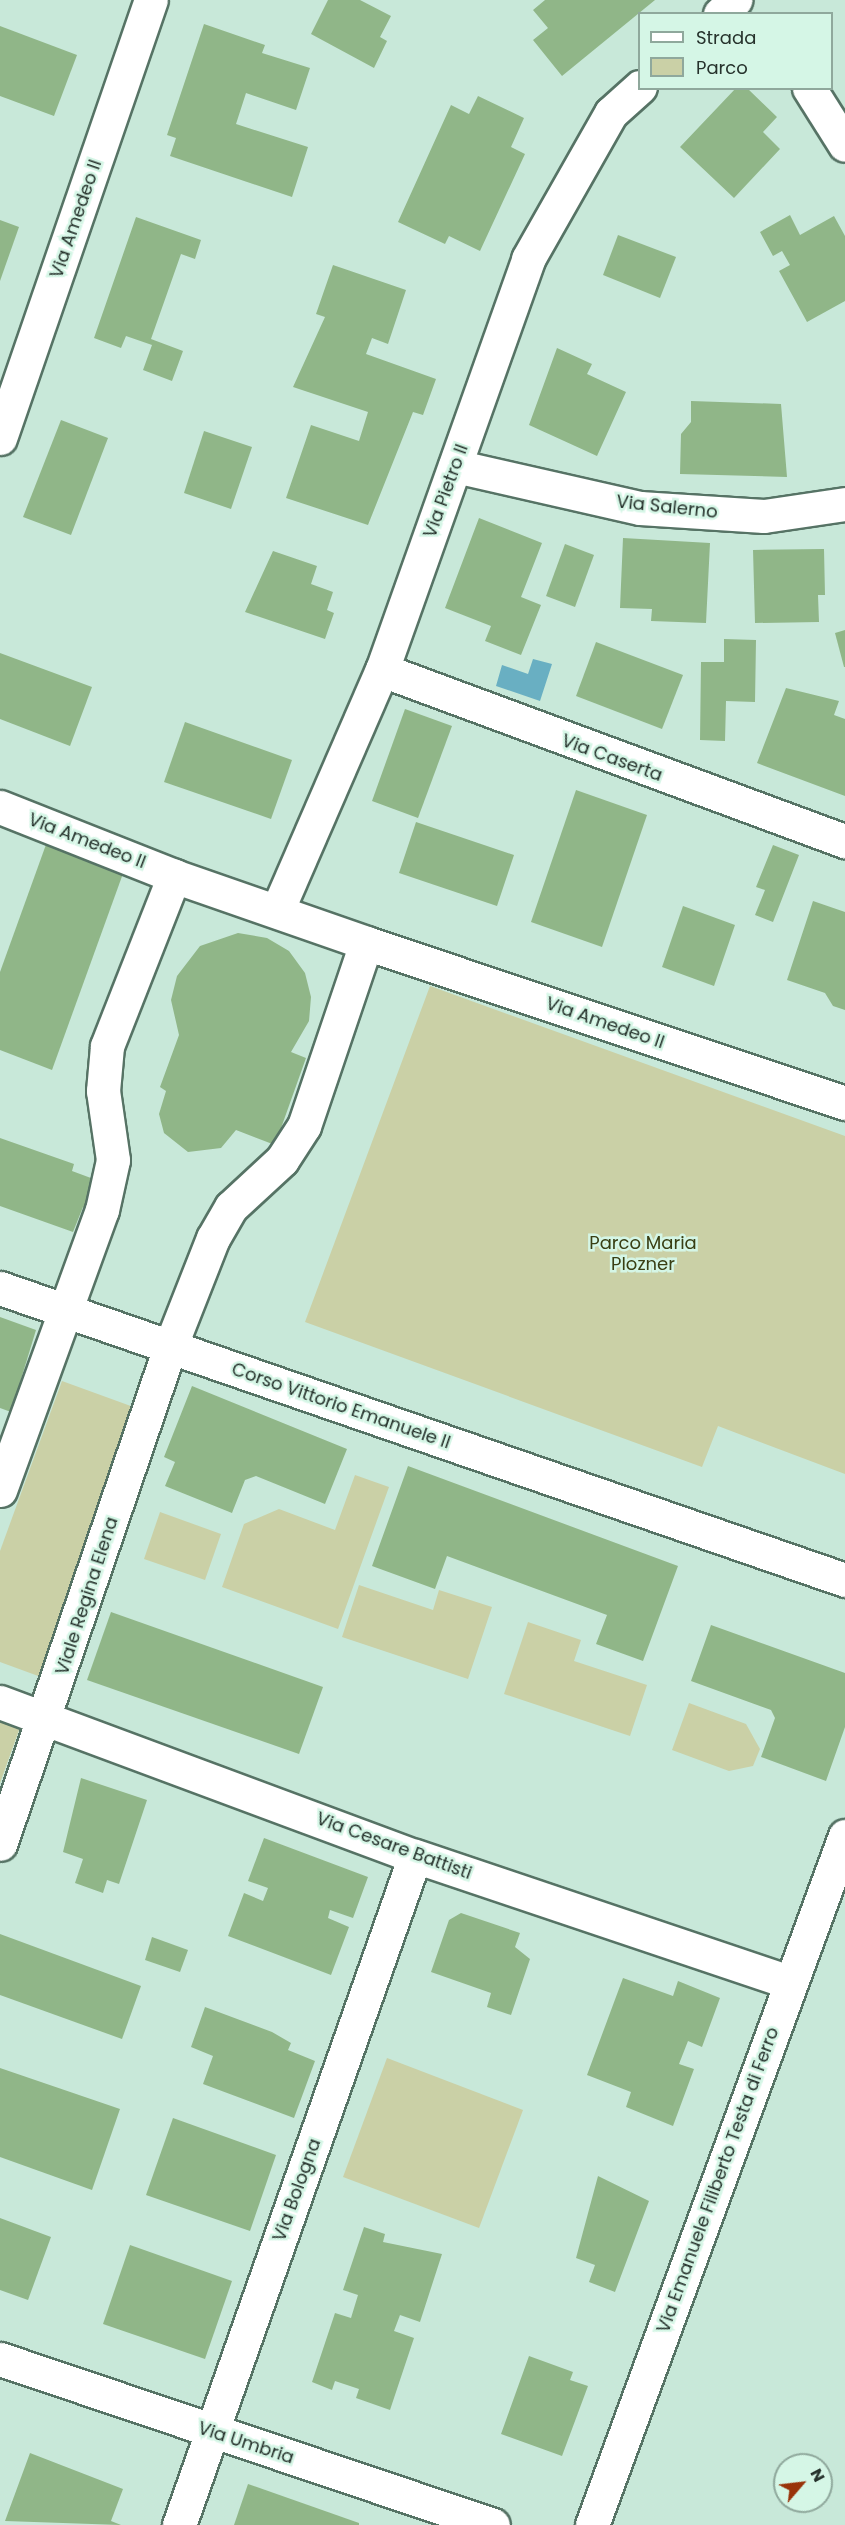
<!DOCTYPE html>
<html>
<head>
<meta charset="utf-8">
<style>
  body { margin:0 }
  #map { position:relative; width:845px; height:2525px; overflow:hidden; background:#c8e8d9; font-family:Poppins,sans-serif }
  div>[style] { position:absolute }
  .green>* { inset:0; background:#cad0a6 }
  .water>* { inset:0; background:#69afc2 }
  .building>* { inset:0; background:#90b688 }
  .roads { filter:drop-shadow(2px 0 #567365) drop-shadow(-2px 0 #567365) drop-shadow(0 2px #567365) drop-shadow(0 -2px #567365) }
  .minor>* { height:33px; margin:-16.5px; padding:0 16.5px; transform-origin:16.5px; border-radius:16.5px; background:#fff }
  span { translate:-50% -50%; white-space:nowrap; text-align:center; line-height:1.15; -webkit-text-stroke:5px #d5f6e6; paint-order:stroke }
  .street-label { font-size:18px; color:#26322c }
  .park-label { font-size:18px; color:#393e13 }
  .legend { position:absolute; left:638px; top:12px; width:195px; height:78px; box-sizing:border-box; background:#d5f6e6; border:2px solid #8fa89c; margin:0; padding:8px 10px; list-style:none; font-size:18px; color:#26322c }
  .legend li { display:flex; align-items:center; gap:12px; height:30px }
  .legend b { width:30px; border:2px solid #8fa89c }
  .north { position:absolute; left:773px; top:2453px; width:60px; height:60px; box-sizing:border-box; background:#d5f6e6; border:2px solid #8fa89c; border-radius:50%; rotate:62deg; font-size:16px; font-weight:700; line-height:24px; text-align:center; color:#26322c }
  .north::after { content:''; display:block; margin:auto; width:21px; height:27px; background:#99330a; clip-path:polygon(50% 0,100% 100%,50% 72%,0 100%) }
</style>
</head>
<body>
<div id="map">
  <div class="green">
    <div style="clip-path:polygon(430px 986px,845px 1136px,845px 1474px,718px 1426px,702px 1467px,305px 1322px)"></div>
    <div style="clip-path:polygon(62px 1381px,139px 1409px,41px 1677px,0 1662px,0 1551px)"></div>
    <div style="clip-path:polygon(355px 1475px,389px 1487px,338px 1629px,222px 1587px,244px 1524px,279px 1509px,335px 1530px)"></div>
    <div style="clip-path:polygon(160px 1512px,221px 1534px,205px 1580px,144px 1559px)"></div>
    <div style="clip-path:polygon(359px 1585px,433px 1610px,439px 1590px,492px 1607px,468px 1679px,342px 1637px)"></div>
    <div style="clip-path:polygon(528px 1622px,581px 1640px,574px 1661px,647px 1685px,630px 1736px,504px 1694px)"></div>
    <div style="clip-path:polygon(689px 1703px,746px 1724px,760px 1749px,753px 1766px,729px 1771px,672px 1750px)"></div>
    <div style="clip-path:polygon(0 1714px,22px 1722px,0 1783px)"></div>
    <div style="clip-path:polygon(387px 2058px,523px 2110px,479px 2228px,343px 2177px)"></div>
  </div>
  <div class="water">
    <div style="clip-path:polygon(533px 659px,552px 664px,540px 701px,496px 686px,502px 665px,528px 674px)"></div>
  </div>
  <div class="building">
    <div style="clip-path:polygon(328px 0,360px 0,391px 16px,380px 37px,387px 41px,374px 68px,311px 34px)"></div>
    <div style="clip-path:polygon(545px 0,655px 0,562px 76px,533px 40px,548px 28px,533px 10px)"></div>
    <div style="clip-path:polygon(204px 24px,265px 45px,262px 53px,310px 68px,296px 110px,246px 93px,236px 124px,308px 147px,292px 197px,170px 156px,176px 138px,167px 135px)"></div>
    <div style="clip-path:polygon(0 26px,77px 55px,54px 116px,0 96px)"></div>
    <div style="clip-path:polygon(736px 88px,747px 88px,777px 117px,763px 132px,780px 149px,734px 198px,680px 147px)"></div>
    <div style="clip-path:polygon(478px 96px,524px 118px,511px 147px,525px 154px,480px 251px,449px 236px,445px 244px,398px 222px,451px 105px,469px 114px)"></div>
    <div style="clip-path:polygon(790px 215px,800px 235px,834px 216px,845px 236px,845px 301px,807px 322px,779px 271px,790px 265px,782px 251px,773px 256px,760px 232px)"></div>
    <div style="clip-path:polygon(136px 217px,201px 240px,195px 259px,181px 254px,151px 339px,183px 351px,172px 381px,143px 370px,152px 345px,126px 336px,121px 348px,94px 338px)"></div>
    <div style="clip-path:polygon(0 220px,19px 227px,0 281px)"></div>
    <div style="clip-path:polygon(618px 235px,676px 257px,660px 298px,603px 275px)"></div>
    <div style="clip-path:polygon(333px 265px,406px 290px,388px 344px,372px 338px,366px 354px,436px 379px,423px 415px,413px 412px,368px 525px,286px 498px,311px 425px,359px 441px,368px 412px,293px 387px,325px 317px,316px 314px)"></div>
    <div style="clip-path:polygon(557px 348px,592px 364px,587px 374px,626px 392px,597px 456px,529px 425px)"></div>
    <div style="clip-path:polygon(691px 401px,781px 404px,787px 477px,680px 474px,681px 434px,691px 422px)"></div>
    <div style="clip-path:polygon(61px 420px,108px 438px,71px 535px,23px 517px)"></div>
    <div style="clip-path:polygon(204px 431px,252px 447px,231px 509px,184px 493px)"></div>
    <div style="clip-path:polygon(479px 518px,542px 543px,521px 597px,541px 605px,521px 655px,485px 641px,491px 626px,445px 608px)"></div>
    <div style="clip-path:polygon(623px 538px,710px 543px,706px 623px,651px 621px,652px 609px,620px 608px)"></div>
    <div style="clip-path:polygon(565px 544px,594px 555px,575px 607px,546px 596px)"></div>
    <div style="clip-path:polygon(824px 549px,825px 595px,818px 595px,819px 622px,755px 623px,753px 550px)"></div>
    <div style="clip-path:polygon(273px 551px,317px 566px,311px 584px,333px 592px,327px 610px,334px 613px,325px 639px,245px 612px)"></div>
    <div style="clip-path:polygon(845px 630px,845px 667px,844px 667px,835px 633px)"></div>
    <div style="clip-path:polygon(724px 639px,756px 640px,755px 702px,726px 701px,725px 741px,700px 740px,701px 662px,724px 662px)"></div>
    <div style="clip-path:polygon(596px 642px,683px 675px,662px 729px,576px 696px)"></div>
    <div style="clip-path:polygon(0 653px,92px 687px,70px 746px,0 719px)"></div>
    <div style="clip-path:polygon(786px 688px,839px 701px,834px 715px,845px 719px,845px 796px,757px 763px)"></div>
    <div style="clip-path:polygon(405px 709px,452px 726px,418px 818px,372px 801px)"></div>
    <div style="clip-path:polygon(185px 722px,292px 760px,271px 819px,164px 782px)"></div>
    <div style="clip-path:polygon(576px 790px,647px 815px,602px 947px,531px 922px)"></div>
    <div style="clip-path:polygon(416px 822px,514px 855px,497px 906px,399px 873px)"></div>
    <div style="clip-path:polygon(48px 839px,125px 868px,52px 1070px,0 1050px,0 972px)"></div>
    <div style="clip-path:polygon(773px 845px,799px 855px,773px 922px,755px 915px,765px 890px,756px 887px)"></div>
    <div style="clip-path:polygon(813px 901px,845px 912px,845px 1010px,833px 1006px,825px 993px,787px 980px)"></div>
    <div style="clip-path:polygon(683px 906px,735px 925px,714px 986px,662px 967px)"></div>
    <div style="clip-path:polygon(238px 933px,267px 938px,289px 951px,305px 973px,311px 997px,309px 1021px,291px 1052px,306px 1058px,275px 1145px,236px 1130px,221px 1148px,188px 1152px,164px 1133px,159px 1114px,166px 1091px,160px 1087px,179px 1035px,171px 1000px,177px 976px,200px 946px)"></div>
    <div style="clip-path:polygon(0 1138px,74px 1164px,72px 1171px,99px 1181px,89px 1210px,83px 1207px,73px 1232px,0 1206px)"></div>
    <div style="clip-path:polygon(0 1317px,36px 1330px,11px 1412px,0 1408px)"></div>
    <div style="clip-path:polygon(192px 1386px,347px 1449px,325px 1504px,256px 1476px,245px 1480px,232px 1513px,165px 1486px,175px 1462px,164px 1457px)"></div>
    <div style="clip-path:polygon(408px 1466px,678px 1566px,643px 1661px,596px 1644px,607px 1615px,447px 1556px,435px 1589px,372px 1566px)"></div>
    <div style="clip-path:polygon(111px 1612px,323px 1687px,299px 1754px,87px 1680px)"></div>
    <div style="clip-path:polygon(711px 1625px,845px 1673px,845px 1727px,826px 1781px,761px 1757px,775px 1718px,771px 1710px,691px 1681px)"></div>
    <div style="clip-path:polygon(81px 1778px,147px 1800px,119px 1884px,107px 1880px,103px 1893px,75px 1883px,83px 1859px,63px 1852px)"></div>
    <div style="clip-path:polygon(264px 1838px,368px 1877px,353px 1918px,330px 1910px,328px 1918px,349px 1927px,331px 1975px,228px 1936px,244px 1893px,263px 1901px,268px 1888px,248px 1881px)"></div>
    <div style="clip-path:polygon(461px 1913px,520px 1933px,515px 1947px,530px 1959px,511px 2015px,487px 2007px,491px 1993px,431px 1972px,449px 1920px)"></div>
    <div style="clip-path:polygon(0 1934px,141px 1986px,122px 2039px,0 1995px)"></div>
    <div style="clip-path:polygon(152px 1937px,188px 1950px,180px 1972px,145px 1960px)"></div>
    <div style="clip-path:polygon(623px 1978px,673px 1996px,678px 1981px,720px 1998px,702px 2047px,688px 2041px,679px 2064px,694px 2069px,673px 2126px,626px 2107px,631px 2092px,587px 2075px)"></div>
    <div style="clip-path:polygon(205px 2007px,272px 2032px,291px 2043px,288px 2050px,315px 2061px,294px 2118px,203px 2084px,213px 2056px,191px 2047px)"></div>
    <div style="clip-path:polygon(0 2068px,120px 2109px,92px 2190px,0 2157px)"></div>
    <div style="clip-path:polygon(173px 2118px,276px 2155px,250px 2231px,146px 2195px)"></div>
    <div style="clip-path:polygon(598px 2176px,649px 2201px,615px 2292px,589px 2282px,595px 2265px,576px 2258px)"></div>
    <div style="clip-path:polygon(0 2218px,51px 2237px,28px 2300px,0 2290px)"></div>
    <div style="clip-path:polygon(364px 2227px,385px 2234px,383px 2242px,442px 2254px,420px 2322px,400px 2315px,394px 2331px,414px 2338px,390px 2410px,356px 2398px,359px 2389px,335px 2381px,332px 2390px,312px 2382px,335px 2313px,351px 2318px,358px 2295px,343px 2290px)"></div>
    <div style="clip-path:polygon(130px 2245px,232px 2281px,205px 2359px,103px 2324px)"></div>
    <div style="clip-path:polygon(529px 2356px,573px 2372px,570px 2380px,588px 2386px,562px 2456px,501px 2434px)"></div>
    <div style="clip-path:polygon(30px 2453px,123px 2489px,111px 2521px,121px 2525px,5px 2521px)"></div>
    <div style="clip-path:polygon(248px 2484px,359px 2523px,359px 2525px,234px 2525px)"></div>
  </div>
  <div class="roads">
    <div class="minor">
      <div style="left:720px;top:14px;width:21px;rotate:-43deg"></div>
      <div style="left:809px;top:88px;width:67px;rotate:57.7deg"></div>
      <div style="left:0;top:438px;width:463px;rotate:-71deg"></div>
      <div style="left:455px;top:466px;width:190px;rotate:12.8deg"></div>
      <div style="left:640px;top:508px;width:124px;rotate:3.7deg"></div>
      <div style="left:764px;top:516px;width:82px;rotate:-8.4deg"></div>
      <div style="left:382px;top:670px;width:494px;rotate:20.3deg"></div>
      <div style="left:0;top:807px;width:187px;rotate:21.6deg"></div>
      <div style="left:277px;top:911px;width:263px;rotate:-66.5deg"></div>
      <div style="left:382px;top:670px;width:436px;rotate:-70.4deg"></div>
      <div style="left:528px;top:259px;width:168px;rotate:-60.4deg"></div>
      <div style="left:611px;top:113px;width:39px;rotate:-42deg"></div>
      <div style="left:366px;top:943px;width:505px;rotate:18.47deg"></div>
      <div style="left:0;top:1288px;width:894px;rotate:19.06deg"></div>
      <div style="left:0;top:1490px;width:298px;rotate:-70deg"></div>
      <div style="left:102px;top:1210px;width:51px;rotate:-77.6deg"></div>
      <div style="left:113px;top:1160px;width:70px;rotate:-98.2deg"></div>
      <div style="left:103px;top:1091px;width:45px;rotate:-84.9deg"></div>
      <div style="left:107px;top:1046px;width:183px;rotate:-68.5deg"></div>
      <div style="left:174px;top:876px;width:203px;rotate:19.2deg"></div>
      <div style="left:366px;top:943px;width:193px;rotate:108.7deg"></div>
      <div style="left:304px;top:1126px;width:40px;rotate:122.9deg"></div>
      <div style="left:282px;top:1160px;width:69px;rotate:137.3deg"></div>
      <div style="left:231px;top:1207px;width:36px;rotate:120deg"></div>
      <div style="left:213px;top:1238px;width:117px;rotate:111.5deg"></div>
      <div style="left:170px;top:1347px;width:525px;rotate:108.88deg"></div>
      <div style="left:0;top:1702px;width:443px;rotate:20.4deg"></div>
      <div style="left:415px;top:1856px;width:396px;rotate:18.6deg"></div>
      <div style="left:0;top:2359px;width:520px;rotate:18.61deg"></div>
      <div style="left:179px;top:2525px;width:709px;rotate:-70.57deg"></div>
      <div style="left:592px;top:2525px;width:734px;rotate:-69.84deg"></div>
    </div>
  </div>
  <div class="street-label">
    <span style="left:76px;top:219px;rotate:-71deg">Via Amedeo II</span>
    <span style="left:446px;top:491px;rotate:-70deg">Via Pietro II</span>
    <span style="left:667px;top:507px;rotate:6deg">Via Salerno</span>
    <span style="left:612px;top:758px;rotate:20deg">Via Caserta</span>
    <span style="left:87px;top:841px;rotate:21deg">Via Amedeo II</span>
    <span style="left:605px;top:1023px;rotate:19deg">Via Amedeo II</span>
    <span style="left:341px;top:1406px;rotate:19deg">Corso Vittorio Emanuele II</span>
    <span style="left:87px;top:1596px;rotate:-72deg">Viale Regina Elena</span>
    <span style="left:394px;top:1846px;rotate:20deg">Via Cesare Battisti</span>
    <span style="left:718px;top:2180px;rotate:-70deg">Via Emanuele Filiberto Testa di Ferro</span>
    <span style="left:297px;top:2190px;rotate:-70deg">Via Bologna</span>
    <span style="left:246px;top:2443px;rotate:18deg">Via Umbria</span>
  </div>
  <div class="park-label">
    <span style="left:643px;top:1254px">Parco Maria<br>Plozner</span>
  </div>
  <ul class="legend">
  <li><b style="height:8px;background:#fff"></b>Strada</li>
  <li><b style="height:16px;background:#cad0a6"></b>Parco</li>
  </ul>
  <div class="north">N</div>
</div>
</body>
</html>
